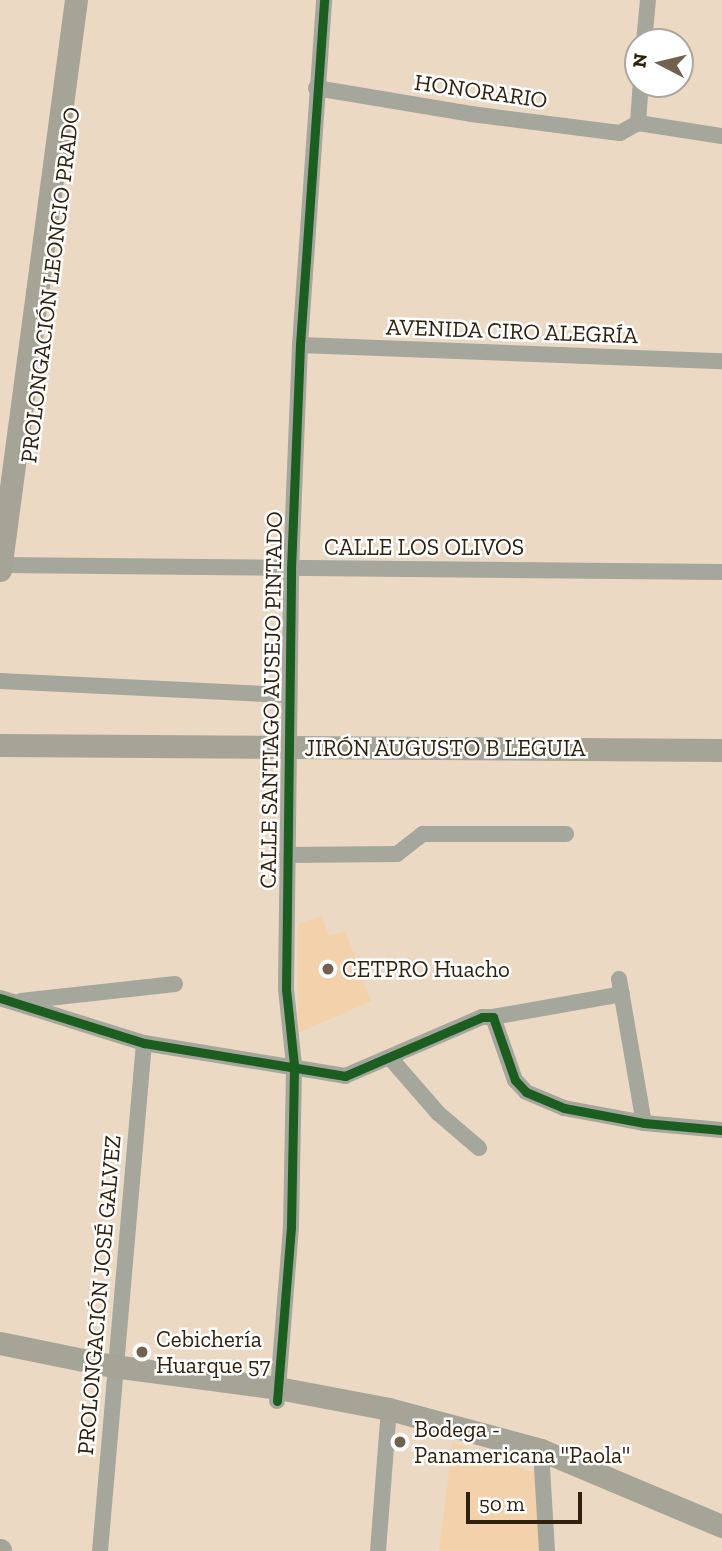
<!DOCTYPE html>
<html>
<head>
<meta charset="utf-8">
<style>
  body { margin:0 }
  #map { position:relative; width:722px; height:1551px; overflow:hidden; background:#ebd9c4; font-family:"Zilla Slab",serif }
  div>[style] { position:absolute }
  .built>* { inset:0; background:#f3d1aa }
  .street>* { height:16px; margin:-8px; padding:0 8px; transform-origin:8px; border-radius:8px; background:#a5a69c }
  .secondary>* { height:23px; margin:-11.5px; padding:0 11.5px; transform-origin:11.5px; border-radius:11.5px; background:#a5a497 }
  .cycleway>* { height:9px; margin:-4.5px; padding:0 4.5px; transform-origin:4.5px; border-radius:4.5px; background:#1b5e20 }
  .dots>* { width:19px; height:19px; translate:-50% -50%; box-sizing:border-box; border:4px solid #fff; border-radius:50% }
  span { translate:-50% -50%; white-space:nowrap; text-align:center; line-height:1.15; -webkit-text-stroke:5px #fff; paint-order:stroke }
  .street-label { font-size:23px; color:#30210e }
  .poi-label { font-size:23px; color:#30210e }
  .left { translate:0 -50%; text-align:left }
  .north { position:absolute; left:624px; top:28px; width:70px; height:70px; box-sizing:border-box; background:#fff; border:2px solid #aca69f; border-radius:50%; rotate:277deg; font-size:19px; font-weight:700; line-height:28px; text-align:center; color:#30210e }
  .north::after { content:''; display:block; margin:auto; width:24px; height:32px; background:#71614e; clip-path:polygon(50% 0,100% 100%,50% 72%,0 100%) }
  .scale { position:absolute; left:466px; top:1492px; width:116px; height:32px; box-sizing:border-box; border:4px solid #30210e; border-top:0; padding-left:9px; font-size:21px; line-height:24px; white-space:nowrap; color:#30210e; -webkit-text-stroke:5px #fff; paint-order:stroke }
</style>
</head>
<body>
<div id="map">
  <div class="built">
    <div style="clip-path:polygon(322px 916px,329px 936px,345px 931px,371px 1001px,298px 1033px,298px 924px)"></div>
    <div style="clip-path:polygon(453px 1442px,538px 1474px,543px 1551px,439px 1551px)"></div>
  </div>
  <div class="street">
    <div style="left:644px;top:42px;width:42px;rotate:-84.6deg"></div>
    <div style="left:316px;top:88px;width:157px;rotate:9.5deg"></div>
    <div style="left:471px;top:114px;width:150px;rotate:7.3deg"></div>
    <div style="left:620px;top:133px;width:21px;rotate:-29deg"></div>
    <div style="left:638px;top:123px;width:85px;rotate:8.8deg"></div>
    <div style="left:638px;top:123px;width:39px;rotate:-86deg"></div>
    <div style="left:300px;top:345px;width:422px;rotate:2.2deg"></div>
    <div style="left:0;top:565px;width:722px;rotate:0.56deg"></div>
    <div style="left:0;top:681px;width:287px;rotate:2.8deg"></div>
    <div style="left:287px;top:855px;width:110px;rotate:-0.5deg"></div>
    <div style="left:397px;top:854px;width:33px;rotate:-38deg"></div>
    <div style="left:423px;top:834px;width:143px"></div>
    <div style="left:619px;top:979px;width:146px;rotate:80.2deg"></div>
    <div style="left:0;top:998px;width:151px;rotate:17.4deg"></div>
    <div style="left:144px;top:1043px;width:204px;rotate:9.3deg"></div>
    <div style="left:345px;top:1076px;width:149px;rotate:-23.3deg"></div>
    <div style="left:482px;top:1017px;width:11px"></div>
    <div style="left:493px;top:1017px;width:67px;rotate:70.8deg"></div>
    <div style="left:515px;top:1080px;width:16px;rotate:47deg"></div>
    <div style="left:526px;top:1092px;width:41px;rotate:22.8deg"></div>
    <div style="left:564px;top:1108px;width:81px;rotate:10.6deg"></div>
    <div style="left:644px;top:1123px;width:78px;rotate:5.1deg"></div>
    <div style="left:21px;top:1001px;width:155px;rotate:-6.3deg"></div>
    <div style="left:493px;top:1017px;width:131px;rotate:-10.1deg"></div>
    <div style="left:391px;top:1059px;width:72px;rotate:49deg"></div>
    <div style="left:438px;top:1113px;width:54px;rotate:40.5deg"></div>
    <div style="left:277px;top:1401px;width:176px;rotate:-85.4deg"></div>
    <div style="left:291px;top:1226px;width:161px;rotate:-88.9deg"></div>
    <div style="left:294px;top:1065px;width:76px;rotate:-96deg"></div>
    <div style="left:286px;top:989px;width:420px;rotate:-89.3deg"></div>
    <div style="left:291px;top:569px;width:224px;rotate:-87.7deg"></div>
    <div style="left:300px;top:345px;width:346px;rotate:-86deg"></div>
    <div style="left:541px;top:1450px;width:101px;rotate:86.6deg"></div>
    <div style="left:100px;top:1551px;width:510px;rotate:-85.05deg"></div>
    <div style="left:378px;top:1551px;width:142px;rotate:-85.6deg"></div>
  </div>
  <div class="secondary">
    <div style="left:0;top:570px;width:575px;rotate:-82.41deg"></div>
    <div style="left:0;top:745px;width:722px;rotate:0.4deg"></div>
    <div style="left:0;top:1343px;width:115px;rotate:11.5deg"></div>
    <div style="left:113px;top:1366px;width:166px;rotate:7.6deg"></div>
    <div style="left:278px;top:1388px;width:113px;rotate:10.7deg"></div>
    <div style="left:389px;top:1409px;width:157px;rotate:15.1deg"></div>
    <div style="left:541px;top:1450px;width:196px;rotate:22.8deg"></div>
    <div style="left:0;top:1550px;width:1px;rotate:90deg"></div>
  </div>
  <div class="cycleway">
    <div style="left:0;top:998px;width:151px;rotate:17.4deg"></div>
    <div style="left:144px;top:1043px;width:204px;rotate:9.3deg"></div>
    <div style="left:345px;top:1076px;width:149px;rotate:-23.3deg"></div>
    <div style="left:482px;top:1017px;width:11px"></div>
    <div style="left:493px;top:1017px;width:67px;rotate:70.8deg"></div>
    <div style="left:515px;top:1080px;width:16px;rotate:47deg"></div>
    <div style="left:526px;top:1092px;width:41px;rotate:22.8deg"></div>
    <div style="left:564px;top:1108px;width:81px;rotate:10.6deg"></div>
    <div style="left:644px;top:1123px;width:78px;rotate:5.1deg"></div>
    <div style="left:277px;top:1401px;width:176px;rotate:-85.4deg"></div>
    <div style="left:291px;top:1226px;width:161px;rotate:-88.9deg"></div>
    <div style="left:294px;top:1065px;width:76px;rotate:-96deg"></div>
    <div style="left:286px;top:989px;width:420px;rotate:-89.3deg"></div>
    <div style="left:291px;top:569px;width:224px;rotate:-87.7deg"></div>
    <div style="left:300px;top:345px;width:346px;rotate:-86deg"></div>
  </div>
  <div class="dots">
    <div style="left:328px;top:969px;background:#71614e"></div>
    <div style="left:142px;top:1352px;background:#71614e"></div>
    <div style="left:400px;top:1442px;background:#71614e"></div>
  </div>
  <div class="street-label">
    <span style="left:481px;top:91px;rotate:8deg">HONORARIO</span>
    <span style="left:50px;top:285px;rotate:-83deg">PROLONGACIÓN LEONCIO PRADO</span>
    <span style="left:512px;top:331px;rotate:2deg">AVENIDA CIRO ALEGRÍA</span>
    <span style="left:424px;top:547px">CALLE LOS OLIVOS</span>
    <span style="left:271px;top:700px;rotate:-89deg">CALLE SANTIAGO AUSEJO PINTADO</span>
    <span style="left:445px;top:748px">JIRÓN AUGUSTO B LEGUIA</span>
    <span style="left:99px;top:1295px;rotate:-85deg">PROLONGACIÓN JOSÉ GALVEZ</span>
  </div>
  <div class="poi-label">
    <span class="left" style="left:342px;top:969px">CETPRO Huacho</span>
    <span class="left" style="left:156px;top:1352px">Cebichería<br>Huarque 57</span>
    <span class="left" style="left:414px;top:1442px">Bodega -<br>Panamericana "Paola"</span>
  </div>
  <div class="north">N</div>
  <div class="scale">50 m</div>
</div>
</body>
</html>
